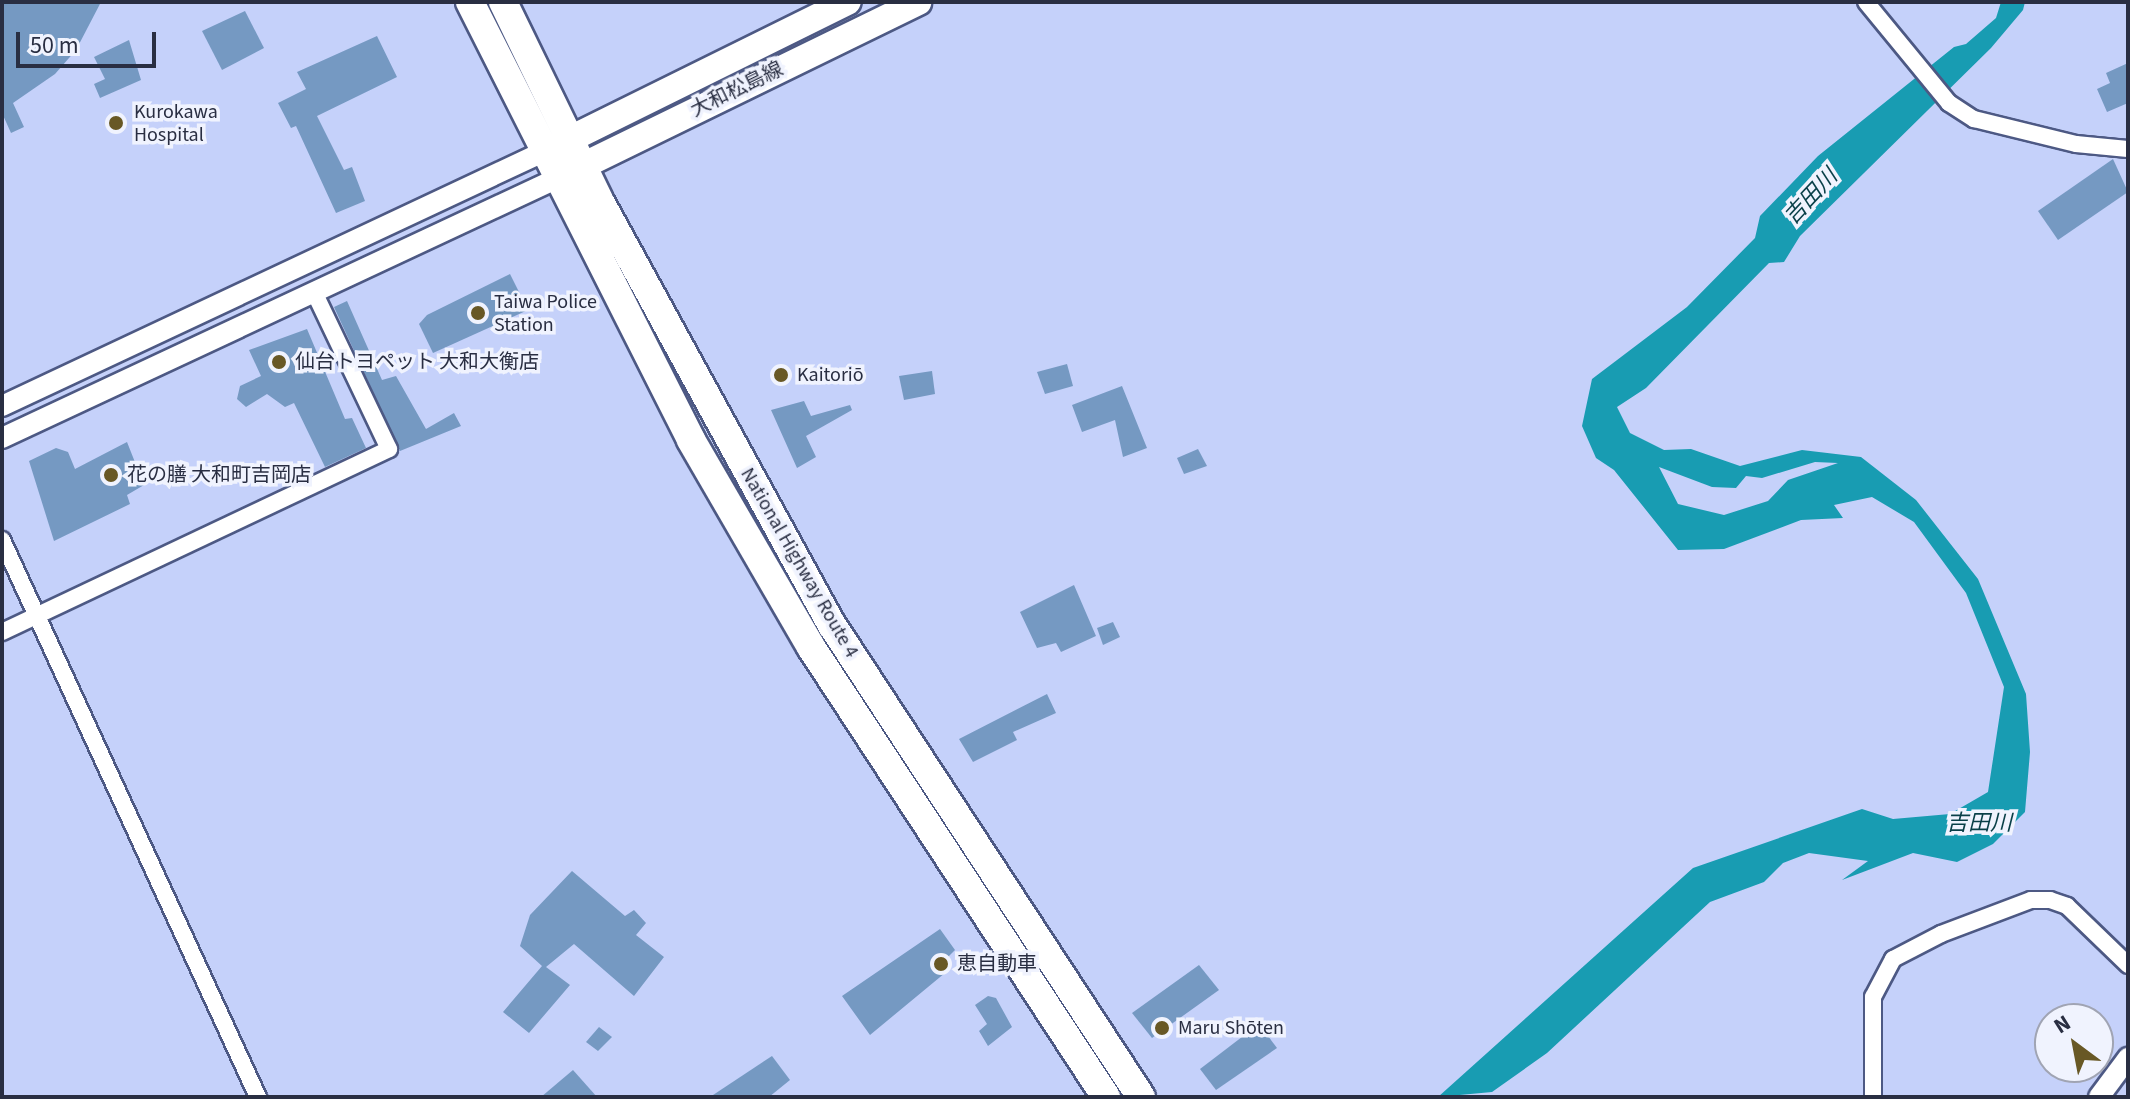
<!DOCTYPE html>
<html>
<head>
<meta charset="utf-8">
<style>
  body { margin:0 }
  #map { position:relative; width:2130px; height:1099px; overflow:hidden; background:#c5d1fa; font-family:"Source Sans 3","Noto Sans JP",sans-serif }
  div>[style] { position:absolute }
  .water>* { inset:0; background:#189cb2 }
  .building>* { inset:0; background:#7599c2 }
  .roads { filter:drop-shadow(2px 0 #4d5984) drop-shadow(-2px 0 #4d5984) drop-shadow(0 2px #4d5984) drop-shadow(0 -2px #4d5984) }
  .minor>* { height:16px; margin:-8px; padding:0 8px; transform-origin:8px; border-radius:8px; background:#fff }
  .tertiary>* { height:20px; margin:-10px; padding:0 10px; transform-origin:10px; border-radius:10px; background:#fff }
  .primary>* { height:26px; margin:-13px; padding:0 13px; transform-origin:13px; border-radius:13px; background:#fff }
  .trunk>* { height:28px; margin:-14px; padding:0 14px; transform-origin:14px; border-radius:14px; background:#fff }
  .dots>* { width:22px; height:22px; translate:-50% -50%; box-sizing:border-box; border:4px solid #f0f3fe; border-radius:50% }
  span { translate:-50% -50%; white-space:nowrap; text-align:center; line-height:1.15; -webkit-text-stroke:7px #f0f3fe; paint-order:stroke }
  .street-label { font-size:20px; color:#292e42 }
  .poi-label { font-size:20px; color:#292e42 }
  .left { translate:0 -50%; text-align:left }
  .water-label { font-size:22px; color:#093f48; font-style:italic }
  .frame { position:absolute; inset:0; border:4px solid #292e42; pointer-events:none }
  .north { position:absolute; left:2034px; top:1003px; width:80px; height:80px; box-sizing:border-box; background:#f0f3fe; border:2px solid #a0a4b3; border-radius:50%; rotate:328deg; font-size:22px; font-weight:700; line-height:32px; text-align:center; color:#292e42 }
  .north::after { content:''; display:block; margin:auto; width:28px; height:36px; background:#685825; clip-path:polygon(50% 0,100% 100%,50% 72%,0 100%) }
  .scale { position:absolute; left:16px; top:32px; width:140px; height:36px; box-sizing:border-box; border:4px solid #292e42; border-top:0; padding-left:10px; font-size:24px; line-height:28px; white-space:nowrap; color:#292e42; -webkit-text-stroke:6px #f0f3fe; paint-order:stroke }
</style>
</head>
<body>
<div id="map">
  <div class="water">
    <div style="clip-path:polygon(evenodd,2001px 2px,2025px 2px,2023px 10px,1991px 48px,1800px 236px,1784px 262px,1769px 263px,1646px 388px,1617px 407px,1630px 433px,1664px 450px,1691px 449px,1740px 466px,1802px 450px,1861px 457px,1916px 500px,1978px 579px,2026px 694px,2030px 752px,2025px 812px,1993px 844px,1957px 862px,1913px 853px,1842px 880px,1868px 861px,1809px 853px,1783px 863px,1764px 882px,1710px 902px,1547px 1053px,1492px 1092px,1438px 1097px,1693px 868px,1862px 809px,1893px 819px,1950px 814px,1988px 792px,2004px 687px,1966px 593px,1914px 522px,1872px 497px,1834px 505px,1843px 518px,1801px 520px,1724px 549px,1678px 550px,1614px 470px,1596px 458px,1582px 426px,1592px 379px,1687px 307px,1755px 238px,1760px 216px,1818px 156px,1954px 47px,1966px 44px,1996px 18px,2001px 2px,1815px 462px,1838px 463px,1788px 480px,1768px 501px,1724px 515px,1678px 504px,1659px 467px,1712px 487px,1736px 488px,1746px 476px,1762px 478px,1815px 462px)"></div>
  </div>
  <div class="building">
    <div style="clip-path:polygon(2px 2px,101px 2px,76px 50px,55px 74px,13px 103px,24px 127px,11px 133px,2px 113px)"></div>
    <div style="clip-path:polygon(245px 11px,264px 48px,222px 70px,202px 31px)"></div>
    <div style="clip-path:polygon(377px 36px,397px 77px,317px 116px,344px 170px,352px 167px,365px 201px,336px 213px,296px 126px,291px 128px,278px 103px,306px 89px,297px 72px)"></div>
    <div style="clip-path:polygon(129px 40px,141px 80px,100px 98px,94px 84px,105px 79px,94px 57px)"></div>
    <div style="clip-path:polygon(2128px 63px,2128px 103px,2107px 112px,2097px 89px,2110px 83px,2106px 73px)"></div>
    <div style="clip-path:polygon(2113px 159px,2128px 192px,2058px 240px,2038px 211px)"></div>
    <div style="clip-path:polygon(510px 274px,528px 310px,433px 353px,419px 324px,427px 315px)"></div>
    <div style="clip-path:polygon(347px 301px,382px 380px,396px 376px,426px 429px,454px 413px,461px 426px,400px 451px,334px 307px)"></div>
    <div style="clip-path:polygon(307px 329px,345px 419px,352px 418px,366px 448px,325px 467px,294px 403px,285px 407px,267px 394px,246px 407px,237px 399px,240px 386px,261px 376px,249px 350px)"></div>
    <div style="clip-path:polygon(1067px 364px,1073px 386px,1045px 394px,1037px 372px)"></div>
    <div style="clip-path:polygon(932px 371px,935px 394px,904px 400px,899px 376px)"></div>
    <div style="clip-path:polygon(1122px 386px,1147px 448px,1123px 457px,1115px 420px,1082px 432px,1072px 405px)"></div>
    <div style="clip-path:polygon(804px 401px,811px 416px,850px 405px,852px 410px,806px 436px,816px 457px,797px 468px,771px 410px)"></div>
    <div style="clip-path:polygon(127px 442px,144px 485px,127px 495px,130px 504px,54px 541px,29px 461px,56px 448px,68px 452px,75px 469px)"></div>
    <div style="clip-path:polygon(1198px 449px,1207px 466px,1184px 474px,1177px 458px)"></div>
    <div style="clip-path:polygon(1074px 585px,1096px 636px,1061px 652px,1056px 643px,1037px 648px,1020px 612px)"></div>
    <div style="clip-path:polygon(1113px 622px,1120px 637px,1103px 645px,1097px 628px)"></div>
    <div style="clip-path:polygon(1047px 694px,1056px 713px,1013px 732px,1017px 740px,973px 762px,959px 739px)"></div>
    <div style="clip-path:polygon(572px 871px,625px 916px,634px 910px,646px 923px,636px 935px,664px 957px,634px 996px,574px 944px,546px 967px,570px 985px,529px 1033px,503px 1012px,542px 966px,520px 946px,530px 915px)"></div>
    <div style="clip-path:polygon(940px 929px,955px 950px,947px 958px,951px 968px,870px 1035px,842px 996px)"></div>
    <div style="clip-path:polygon(1199px 965px,1219px 990px,1152px 1038px,1132px 1013px)"></div>
    <div style="clip-path:polygon(988px 996px,996px 998px,1012px 1027px,988px 1046px,979px 1031px,987px 1024px,975px 1005px)"></div>
    <div style="clip-path:polygon(1259px 1024px,1277px 1048px,1216px 1090px,1200px 1069px)"></div>
    <div style="clip-path:polygon(599px 1027px,612px 1037px,598px 1051px,586px 1042px)"></div>
    <div style="clip-path:polygon(772px 1056px,790px 1080px,769px 1097px,710px 1097px)"></div>
    <div style="clip-path:polygon(573px 1070px,597px 1097px,541px 1097px)"></div>
  </div>
  <div class="roads">
    <div class="minor">
      <div style="left:1866px;top:2px;width:131px;rotate:50.6deg"></div>
      <div style="left:1949px;top:103px;width:30px;rotate:33deg"></div>
      <div style="left:1974px;top:119px;width:105px;rotate:13.8deg"></div>
      <div style="left:2076px;top:144px;width:52px;rotate:5.5deg"></div>
      <div style="left:2px;top:540px;width:613px;rotate:65.32deg"></div>
      <div style="left:2px;top:632px;width:428px;rotate:-25.3deg"></div>
      <div style="left:389px;top:449px;width:174px;rotate:-115.5deg"></div>
      <div style="left:1873px;top:1097px;width:100px;rotate:-90deg"></div>
      <div style="left:1873px;top:997px;width:43px;rotate:-62.2deg"></div>
      <div style="left:1893px;top:959px;width:54px;rotate:-27.5deg"></div>
      <div style="left:1941px;top:934px;width:96px;rotate:-20.7deg"></div>
      <div style="left:2031px;top:900px;width:19px"></div>
      <div style="left:2050px;top:900px;width:18px;rotate:19deg"></div>
      <div style="left:2067px;top:906px;width:85px;rotate:44deg"></div>
    </div>
    <div class="tertiary">
      <div style="left:2px;top:406px;width:598px;rotate:-25.15deg"></div>
      <div style="left:2px;top:438px;width:612px;rotate:-25.06deg"></div>
      <div style="left:2099px;top:1097px;width:49px;rotate:-53.4deg"></div>
    </div>
    <div class="primary">
      <div style="left:550px;top:149px;width:332px;rotate:-26.3deg"></div>
      <div style="left:566px;top:174px;width:392px;rotate:-26deg"></div>
    </div>
    <div class="trunk">
      <div style="left:470px;top:2px;width:491px;rotate:63.2deg"></div>
      <div style="left:691px;top:440px;width:239px;rotate:59.9deg"></div>
      <div style="left:811px;top:647px;width:538px;rotate:56.75deg"></div>
      <div style="left:503px;top:2px;width:220px;rotate:64.1deg"></div>
      <div style="left:599px;top:200px;width:485px;rotate:61.3deg"></div>
      <div style="left:832px;top:625px;width:564px;rotate:56.79deg"></div>
    </div>
  </div>
  <div class="dots">
    <div style="left:116px;top:123px;background:#685825"></div>
    <div style="left:478px;top:313px;background:#685825"></div>
    <div style="left:279px;top:362px;background:#685825"></div>
    <div style="left:781px;top:375px;background:#685825"></div>
    <div style="left:111px;top:475px;background:#685825"></div>
    <div style="left:941px;top:964px;background:#685825"></div>
    <div style="left:1162px;top:1028px;background:#685825"></div>
  </div>
  <div class="street-label">
    <span style="left:737px;top:90px;rotate:-26deg">大和松島線</span>
    <span style="left:799px;top:563px;rotate:60deg">National Highway Route 4</span>
  </div>
  <div class="poi-label">
    <span class="left" style="left:134px;top:124px">Kurokawa<br>Hospital</span>
    <span class="left" style="left:494px;top:314px">Taiwa Police<br>Station</span>
    <span class="left" style="left:295px;top:362px">仙台トヨペット 大和大衡店</span>
    <span class="left" style="left:797px;top:375px">Kaitoriō</span>
    <span class="left" style="left:127px;top:475px">花の膳 大和町吉岡店</span>
    <span class="left" style="left:957px;top:964px">恵自動車</span>
    <span class="left" style="left:1178px;top:1028px">Maru Shōten</span>
  </div>
  <div class="water-label">
    <span style="left:1811px;top:197px;rotate:-47deg">吉田川</span>
    <span style="left:1979px;top:824px">吉田川</span>
  </div>
  <div class="frame"></div>
  <div class="north">N</div>
  <div class="scale">50 m</div>
</div>
</body>
</html>
